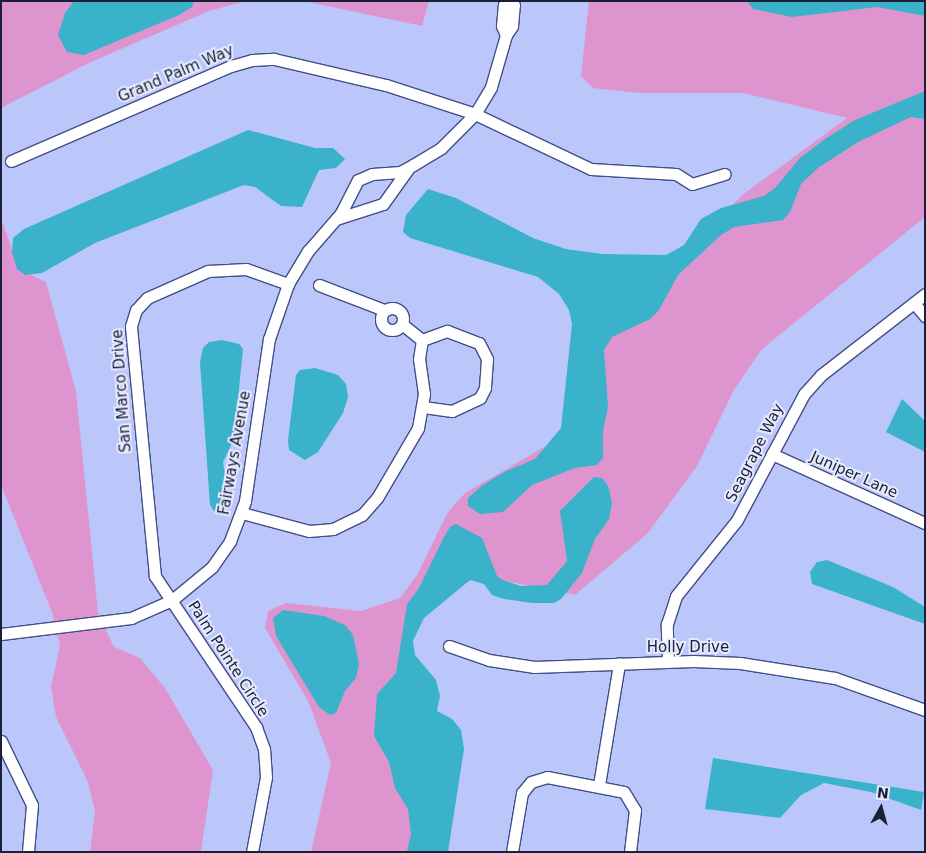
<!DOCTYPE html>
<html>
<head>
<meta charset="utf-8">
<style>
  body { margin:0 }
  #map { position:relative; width:926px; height:853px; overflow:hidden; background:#bbc7fb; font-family:"DejaVu Sans",sans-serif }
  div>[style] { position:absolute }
  .green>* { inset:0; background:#de95cf }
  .water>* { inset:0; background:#3ab2ca }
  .roads { filter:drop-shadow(1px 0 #434d85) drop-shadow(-1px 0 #434d85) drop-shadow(0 1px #434d85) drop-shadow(0 -1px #434d85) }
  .minor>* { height:11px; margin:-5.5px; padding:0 5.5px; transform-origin:5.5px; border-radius:5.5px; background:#fff }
  .minor>.ring { margin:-5.5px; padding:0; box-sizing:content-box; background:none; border:11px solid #fff; border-radius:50% }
  span { translate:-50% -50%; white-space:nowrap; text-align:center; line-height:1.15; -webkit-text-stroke:4px #e5eafe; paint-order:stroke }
  .street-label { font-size:15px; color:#1b1f37 }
  .frame { position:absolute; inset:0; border:2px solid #1b1f37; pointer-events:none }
  .north { position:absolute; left:856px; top:783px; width:50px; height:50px; -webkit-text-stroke:4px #e5eafe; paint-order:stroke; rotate:7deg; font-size:14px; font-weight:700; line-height:20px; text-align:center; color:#1b1f37 }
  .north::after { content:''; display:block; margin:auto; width:18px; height:22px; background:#1b1f37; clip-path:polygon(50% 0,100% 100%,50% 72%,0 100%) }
</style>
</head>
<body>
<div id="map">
  <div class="green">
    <div style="clip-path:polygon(1px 1px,246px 1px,209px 11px,89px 63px,1px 108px)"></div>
    <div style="clip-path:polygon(303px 1px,429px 1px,422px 26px)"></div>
    <div style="clip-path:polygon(589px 1px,925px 1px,925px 217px,762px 349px,734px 390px,697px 466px,648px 533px,575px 595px,475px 575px,421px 607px,408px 646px,418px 852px,311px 852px,331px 763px,308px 701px,265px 628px,268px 611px,286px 603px,361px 611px,400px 598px,417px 575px,448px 512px,465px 493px,579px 427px,609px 321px,745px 193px,847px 118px,743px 93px,639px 93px,593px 88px,581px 76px)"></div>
    <div style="clip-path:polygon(1px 218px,19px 269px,46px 282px,76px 391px,98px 613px,114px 647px,140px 658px,165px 688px,213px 770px,201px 852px,90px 852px,95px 812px,88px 782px,56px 717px,51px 687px,60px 645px,53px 615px,1px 485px)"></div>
  </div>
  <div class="water">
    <div style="clip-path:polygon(74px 1px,194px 1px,192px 7px,179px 15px,84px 55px,67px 52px,58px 35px,65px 13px)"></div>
    <div style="clip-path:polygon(747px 1px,925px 1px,925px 16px,877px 7px,792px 17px,753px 9px)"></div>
    <div style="clip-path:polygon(925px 91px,925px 119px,911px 117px,894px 125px,858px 142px,818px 168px,801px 184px,790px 212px,783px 220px,734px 227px,721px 235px,678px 275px,659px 310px,650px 319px,612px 337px,604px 350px,608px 407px,603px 431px,603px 458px,597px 465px,575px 468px,532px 485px,503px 512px,480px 514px,468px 506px,468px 498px,483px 485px,506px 471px,535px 459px,561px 428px,572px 324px,569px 310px,559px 294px,538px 277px,410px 238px,403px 232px,406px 215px,428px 189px,456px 198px,533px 238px,566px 249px,602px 254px,666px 255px,684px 245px,701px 219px,721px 208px,764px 196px,775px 188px,800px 158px,825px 139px,855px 120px)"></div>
    <div style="clip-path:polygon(248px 130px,315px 148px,333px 148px,345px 159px,336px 168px,319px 170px,302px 207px,281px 206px,255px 187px,244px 185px,95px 243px,42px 273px,25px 275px,17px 269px,12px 252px,13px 238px,24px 229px)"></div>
    <div style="clip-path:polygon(222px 340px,239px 344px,243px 349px,234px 439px,223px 462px,226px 482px,219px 508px,214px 511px,210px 505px,200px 362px,203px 348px,209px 342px)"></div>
    <div style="clip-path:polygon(315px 368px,338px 375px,346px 384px,348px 397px,343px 413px,318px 452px,305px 460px,289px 450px,288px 440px,296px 375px,300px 370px)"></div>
    <div style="clip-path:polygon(902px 399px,925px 421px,925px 452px,886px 432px)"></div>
    <div style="clip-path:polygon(594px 477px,602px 478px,608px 486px,612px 502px,609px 519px,595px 539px,582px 573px,561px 599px,554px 603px,532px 603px,504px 599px,492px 595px,484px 584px,470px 580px,424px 618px,413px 641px,415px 655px,436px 680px,440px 696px,437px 711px,452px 719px,461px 730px,464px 749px,448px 852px,407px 852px,411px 834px,408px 809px,395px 788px,389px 762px,374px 736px,377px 694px,396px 673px,407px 604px,419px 588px,444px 537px,450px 527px,456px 524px,482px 538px,497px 576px,503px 580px,521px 586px,547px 585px,567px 561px,560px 511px)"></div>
    <div style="clip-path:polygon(827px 560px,893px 587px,925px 607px,925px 624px,812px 584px,810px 572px,817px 562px)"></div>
    <div style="clip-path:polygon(283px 610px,324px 616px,345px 625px,353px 635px,359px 664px,356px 678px,345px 691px,336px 713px,330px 715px,319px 707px,276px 636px,273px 618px)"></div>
    <div style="clip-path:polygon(713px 758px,924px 792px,921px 810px,871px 792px,824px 783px,801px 795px,780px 818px,705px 809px)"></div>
  </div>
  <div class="roads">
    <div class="minor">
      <div style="left:506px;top:35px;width:10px;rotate:-114deg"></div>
      <div style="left:502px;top:26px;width:21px;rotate:-85deg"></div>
      <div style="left:504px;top:5px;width:5px;rotate:-53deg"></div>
      <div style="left:11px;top:161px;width:240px;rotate:-23.4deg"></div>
      <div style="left:231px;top:66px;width:22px;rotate:-16deg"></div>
      <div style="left:252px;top:60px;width:22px;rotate:-3deg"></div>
      <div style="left:274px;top:59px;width:115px;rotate:13.1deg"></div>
      <div style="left:386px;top:85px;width:94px;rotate:18deg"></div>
      <div style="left:475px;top:114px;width:128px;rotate:25.4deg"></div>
      <div style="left:591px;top:169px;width:85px;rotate:3.4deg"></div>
      <div style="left:676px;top:174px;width:19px;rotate:32deg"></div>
      <div style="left:692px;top:184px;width:34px;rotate:-17deg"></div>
      <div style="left:336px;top:219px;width:49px;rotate:-17.7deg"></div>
      <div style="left:383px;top:204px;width:43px;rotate:-54.5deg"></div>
      <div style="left:319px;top:285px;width:70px;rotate:21deg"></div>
      <div style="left:914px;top:303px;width:17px;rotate:50deg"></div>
      <div class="ring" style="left:381px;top:308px;width:11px;height:11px"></div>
      <div style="left:402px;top:324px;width:26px;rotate:39deg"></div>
      <div style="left:772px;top:454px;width:168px;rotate:24.3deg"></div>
      <div style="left:242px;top:513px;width:69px;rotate:15deg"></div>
      <div style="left:309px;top:531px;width:24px;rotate:-5deg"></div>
      <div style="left:333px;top:529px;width:32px;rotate:-26deg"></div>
      <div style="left:362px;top:515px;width:23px;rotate:-49deg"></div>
      <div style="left:377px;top:498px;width:81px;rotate:-59.6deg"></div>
      <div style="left:418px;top:428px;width:35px;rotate:-80deg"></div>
      <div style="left:424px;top:394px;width:35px;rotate:-98deg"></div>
      <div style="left:419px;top:359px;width:19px;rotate:-81deg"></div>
      <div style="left:422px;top:340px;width:27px;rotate:-20deg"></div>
      <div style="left:447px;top:331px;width:34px;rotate:21deg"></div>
      <div style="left:479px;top:343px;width:18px;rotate:63deg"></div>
      <div style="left:487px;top:359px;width:29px;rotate:94deg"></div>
      <div style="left:485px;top:388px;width:11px;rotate:117deg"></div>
      <div style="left:480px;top:398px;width:31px;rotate:155deg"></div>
      <div style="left:452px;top:411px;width:29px;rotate:-172deg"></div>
      <div style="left:1px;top:634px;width:131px;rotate:-7deg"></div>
      <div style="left:131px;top:618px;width:45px;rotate:-23.7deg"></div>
      <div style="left:172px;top:600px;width:52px;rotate:-39.5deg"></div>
      <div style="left:212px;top:567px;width:32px;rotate:-55deg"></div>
      <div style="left:230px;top:541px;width:43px;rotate:-69.4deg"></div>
      <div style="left:245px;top:501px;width:164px;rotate:-81.6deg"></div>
      <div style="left:269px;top:339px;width:58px;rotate:-70.9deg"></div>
      <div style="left:288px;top:284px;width:39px;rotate:-59deg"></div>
      <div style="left:308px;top:251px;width:50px;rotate:-49deg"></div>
      <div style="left:341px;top:213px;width:37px;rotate:-63deg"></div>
      <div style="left:358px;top:180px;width:15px;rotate:-23deg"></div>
      <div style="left:372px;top:174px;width:28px;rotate:-4deg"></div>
      <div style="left:400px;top:172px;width:15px;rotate:-28deg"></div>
      <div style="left:413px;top:165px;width:33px;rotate:-31deg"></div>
      <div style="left:441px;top:148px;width:48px;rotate:-45deg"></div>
      <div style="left:475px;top:114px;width:31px;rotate:-59deg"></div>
      <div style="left:491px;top:87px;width:54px;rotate:-73.9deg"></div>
      <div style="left:506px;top:35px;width:11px;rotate:-56deg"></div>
      <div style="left:512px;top:26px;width:21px;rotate:-85deg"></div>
      <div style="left:514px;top:5px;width:5px;rotate:-127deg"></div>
      <div style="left:449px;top:646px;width:42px;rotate:19.3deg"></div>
      <div style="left:489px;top:660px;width:46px;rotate:8.8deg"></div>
      <div style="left:534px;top:667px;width:159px;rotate:-2.2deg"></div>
      <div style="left:693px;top:661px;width:47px;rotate:2.4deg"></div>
      <div style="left:740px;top:663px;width:96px;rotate:9deg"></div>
      <div style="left:835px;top:678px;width:96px;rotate:19.6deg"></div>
      <div style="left:668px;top:662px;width:38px;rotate:-92deg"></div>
      <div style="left:667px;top:624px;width:29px;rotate:-72deg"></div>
      <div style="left:676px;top:596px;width:97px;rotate:-51.2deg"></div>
      <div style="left:737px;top:520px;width:143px;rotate:-62deg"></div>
      <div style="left:804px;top:394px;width:25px;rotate:-48deg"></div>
      <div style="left:821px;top:375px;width:132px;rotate:-37.9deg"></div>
      <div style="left:1px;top:741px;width:71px;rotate:64.2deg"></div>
      <div style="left:32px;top:805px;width:47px;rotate:94.9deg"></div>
      <div style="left:599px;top:785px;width:123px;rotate:-80.6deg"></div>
      <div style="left:252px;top:852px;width:76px;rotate:-79.4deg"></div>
      <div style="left:266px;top:777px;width:28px;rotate:-94deg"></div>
      <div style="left:264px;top:749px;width:23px;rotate:-110deg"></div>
      <div style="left:256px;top:727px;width:182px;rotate:-123.8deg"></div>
      <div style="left:155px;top:576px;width:251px;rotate:-95.5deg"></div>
      <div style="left:131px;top:326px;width:17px;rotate:-73deg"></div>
      <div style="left:136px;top:310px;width:16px;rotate:-47deg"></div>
      <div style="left:147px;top:298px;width:67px;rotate:-23.9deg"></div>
      <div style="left:208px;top:271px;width:38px;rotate:-3deg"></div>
      <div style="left:246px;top:269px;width:45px;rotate:19.7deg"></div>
      <div style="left:512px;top:852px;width:60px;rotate:-80.4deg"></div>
      <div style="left:522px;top:793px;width:14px;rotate:-51deg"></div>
      <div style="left:531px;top:782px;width:17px;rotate:-17deg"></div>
      <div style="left:547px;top:777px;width:78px;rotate:11deg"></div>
      <div style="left:624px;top:792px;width:21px;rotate:59deg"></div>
      <div style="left:635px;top:810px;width:42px;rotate:96.8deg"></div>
    </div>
  </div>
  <div class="street-label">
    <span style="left:176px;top:74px;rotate:-23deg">Grand Palm Way</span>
    <span style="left:122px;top:391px;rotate:-94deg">San Marco Drive</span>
    <span style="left:235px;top:453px;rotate:-80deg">Fairways Avenue</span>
    <span style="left:755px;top:453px;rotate:-63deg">Seagrape Way</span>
    <span style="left:854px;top:475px;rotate:24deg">Juniper Lane</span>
    <span style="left:688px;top:648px">Holly Drive</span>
    <span style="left:228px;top:659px;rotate:57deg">Palm Pointe Circle</span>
  </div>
  <div class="frame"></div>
  <div class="north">N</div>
</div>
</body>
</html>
